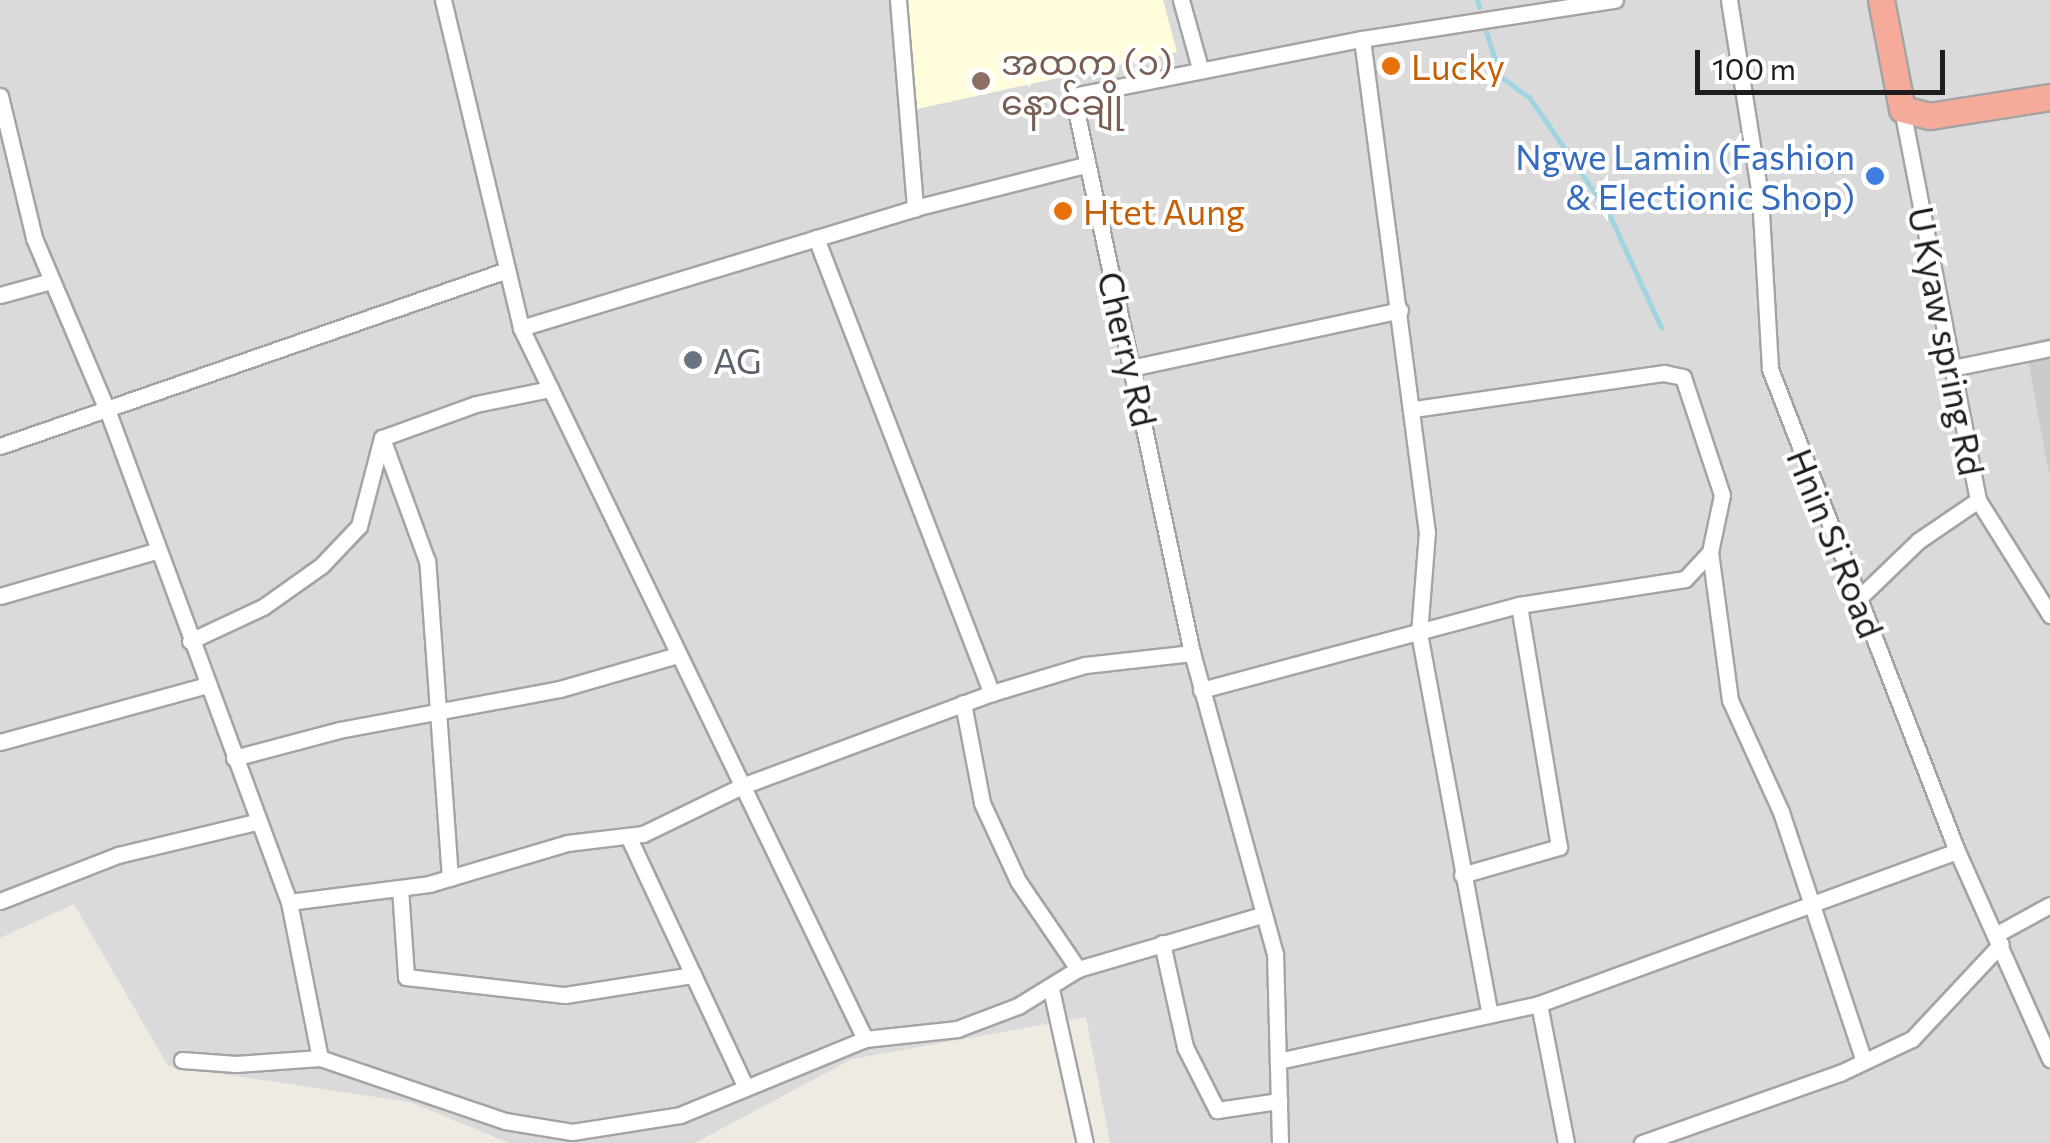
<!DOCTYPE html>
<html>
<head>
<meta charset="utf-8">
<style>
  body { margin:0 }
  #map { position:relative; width:2050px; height:1143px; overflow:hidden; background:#efeae2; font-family:Commissioner,"Noto Sans Myanmar",sans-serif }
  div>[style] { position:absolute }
  .residential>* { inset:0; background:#dbdada }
  .education>* { inset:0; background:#fffddc }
  .religious>* { inset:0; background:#cbcbcb }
  .stream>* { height:5px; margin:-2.5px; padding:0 2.5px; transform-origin:2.5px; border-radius:2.5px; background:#a0d4e0 }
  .roads { filter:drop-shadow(2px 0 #a4a4a4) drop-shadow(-2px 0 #a4a4a4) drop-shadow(0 2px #a4a4a4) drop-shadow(0 -2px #a4a4a4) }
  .minor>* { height:15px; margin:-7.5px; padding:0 7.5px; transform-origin:7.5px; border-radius:7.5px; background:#fff }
  .trunk>* { height:25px; margin:-12.5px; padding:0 12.5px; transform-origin:12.5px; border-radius:12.5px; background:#f6aa9a }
  .dots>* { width:28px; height:28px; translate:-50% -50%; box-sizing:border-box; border:5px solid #fff; border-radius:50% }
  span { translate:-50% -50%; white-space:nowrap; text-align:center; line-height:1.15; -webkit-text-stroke:8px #fff; paint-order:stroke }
  .education-label { font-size:35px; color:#785e54 }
  .left { translate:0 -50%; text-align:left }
  .food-label { font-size:35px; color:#c56008 }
  .shop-label { font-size:35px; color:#366cbe }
  .right { translate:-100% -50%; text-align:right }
  .street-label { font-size:35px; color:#1d1d1d }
  .worship-label { font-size:35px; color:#5b616d }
  .scale { position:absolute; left:1695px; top:50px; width:250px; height:45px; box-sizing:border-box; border:5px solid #1d1d1d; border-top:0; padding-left:12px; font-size:30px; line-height:35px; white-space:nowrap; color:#1d1d1d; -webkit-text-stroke:8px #fff; paint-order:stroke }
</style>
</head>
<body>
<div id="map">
  <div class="residential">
    <div style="clip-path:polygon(0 0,2050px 0,2050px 1143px,1110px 1143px,1086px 1017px,852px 1059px,695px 1143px,509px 1143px,410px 1102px,168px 1066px,74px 904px,0 938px)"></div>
  </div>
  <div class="education">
    <div style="clip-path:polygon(906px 0,1163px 0,1177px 52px,917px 109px)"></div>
  </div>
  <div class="religious">
    <div style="clip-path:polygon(2050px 337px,2050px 479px,2025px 344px)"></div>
  </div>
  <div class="stream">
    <div style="left:1477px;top:0;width:7px;rotate:74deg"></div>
    <div style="left:1486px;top:32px;width:47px;rotate:71.6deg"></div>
    <div style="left:1501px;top:77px;width:34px;rotate:36deg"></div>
    <div style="left:1529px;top:97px;width:140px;rotate:55.5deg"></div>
    <div style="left:1608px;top:212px;width:127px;rotate:65.3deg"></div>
  </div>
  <div class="roads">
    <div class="minor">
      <div style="left:443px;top:0;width:337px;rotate:76.6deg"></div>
      <div style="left:521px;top:328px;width:790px;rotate:64.18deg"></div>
      <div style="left:898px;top:0;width:209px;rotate:85.3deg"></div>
      <div style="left:1181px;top:0;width:71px;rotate:74.4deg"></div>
      <div style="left:1729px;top:0;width:197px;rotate:81deg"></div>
      <div style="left:1760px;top:195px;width:174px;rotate:86.7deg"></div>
      <div style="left:1770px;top:369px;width:517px;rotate:68.8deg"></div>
      <div style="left:1957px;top:851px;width:228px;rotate:65.9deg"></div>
      <div style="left:1362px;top:39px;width:497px;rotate:82.5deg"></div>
      <div style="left:1427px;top:532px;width:101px;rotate:94.5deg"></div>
      <div style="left:1419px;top:633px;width:385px;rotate:79.5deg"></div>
      <div style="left:0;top:96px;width:146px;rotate:76.5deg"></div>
      <div style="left:34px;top:238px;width:189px;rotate:67deg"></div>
      <div style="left:108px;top:412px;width:522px;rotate:69.73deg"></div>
      <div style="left:289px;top:902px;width:159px;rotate:78.8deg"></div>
      <div style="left:1902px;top:109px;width:398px;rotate:79deg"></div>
      <div style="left:1978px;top:500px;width:136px;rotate:57.9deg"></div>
      <div style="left:816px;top:238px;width:488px;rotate:68.9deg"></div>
      <div style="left:0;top:295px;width:53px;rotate:-15.4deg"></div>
      <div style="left:521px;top:328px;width:412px;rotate:-16.9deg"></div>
      <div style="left:915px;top:208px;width:175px;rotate:-14.2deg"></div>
      <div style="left:1135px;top:367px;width:271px;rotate:-12.1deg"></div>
      <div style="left:1952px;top:368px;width:100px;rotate:-11.5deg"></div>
      <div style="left:0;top:446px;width:537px;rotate:-19.14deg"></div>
      <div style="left:1710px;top:552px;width:149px;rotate:82.3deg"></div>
      <div style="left:1730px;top:700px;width:123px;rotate:65.5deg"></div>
      <div style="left:1781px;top:812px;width:262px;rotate:71.6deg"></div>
      <div style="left:0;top:596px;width:162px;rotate:-16.1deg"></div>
      <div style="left:1859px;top:598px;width:82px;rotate:-44deg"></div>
      <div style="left:1918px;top:541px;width:73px;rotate:-34.3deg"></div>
      <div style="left:190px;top:641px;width:81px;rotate:-25deg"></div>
      <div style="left:263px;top:607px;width:72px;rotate:-35.4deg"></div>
      <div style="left:322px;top:565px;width:54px;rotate:-46.5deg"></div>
      <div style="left:359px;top:526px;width:91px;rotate:-75.4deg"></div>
      <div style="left:1201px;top:690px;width:329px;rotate:-15deg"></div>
      <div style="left:1519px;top:605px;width:168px;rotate:-8.9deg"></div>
      <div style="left:1685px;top:579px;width:37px;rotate:-47deg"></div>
      <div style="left:1710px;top:552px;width:58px;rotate:-78.1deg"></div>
      <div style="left:1722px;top:495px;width:124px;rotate:-108.3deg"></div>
      <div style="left:1683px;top:377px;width:19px;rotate:-168deg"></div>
      <div style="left:1664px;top:373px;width:253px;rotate:171.8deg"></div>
      <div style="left:963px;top:703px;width:102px;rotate:79.2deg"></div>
      <div style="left:982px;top:803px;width:86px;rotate:65.2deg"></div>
      <div style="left:1018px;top:881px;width:107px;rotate:55.7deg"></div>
      <div style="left:0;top:742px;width:215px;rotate:-15.4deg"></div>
      <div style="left:234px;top:758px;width:109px;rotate:-14.9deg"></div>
      <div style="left:339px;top:730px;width:225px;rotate:-10.5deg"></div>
      <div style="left:560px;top:689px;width:123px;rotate:-16.1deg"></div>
      <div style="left:628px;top:836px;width:278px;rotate:64.9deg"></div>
      <div style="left:1462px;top:875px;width:101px;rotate:-16.1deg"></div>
      <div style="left:1559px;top:847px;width:245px;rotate:-99.4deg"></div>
      <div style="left:450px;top:878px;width:318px;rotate:-94.1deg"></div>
      <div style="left:427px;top:561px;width:131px;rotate:-110.1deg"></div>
      <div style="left:382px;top:438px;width:100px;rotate:-19.9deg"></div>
      <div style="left:476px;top:404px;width:76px;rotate:-11.5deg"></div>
      <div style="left:400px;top:888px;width:89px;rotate:86.1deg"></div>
      <div style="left:406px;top:977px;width:160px;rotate:6.5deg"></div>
      <div style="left:565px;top:995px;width:130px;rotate:-8.9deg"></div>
      <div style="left:0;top:901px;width:127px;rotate:-21.3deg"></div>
      <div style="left:118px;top:855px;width:141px;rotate:-13.5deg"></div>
      <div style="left:289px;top:902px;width:141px;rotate:-7.3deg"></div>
      <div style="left:429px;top:884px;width:144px;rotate:-16.5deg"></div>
      <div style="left:567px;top:843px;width:77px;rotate:-6.8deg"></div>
      <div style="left:643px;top:834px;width:110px;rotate:-25.9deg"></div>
      <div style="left:742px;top:786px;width:267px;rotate:-20.4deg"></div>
      <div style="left:992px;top:693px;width:97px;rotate:-16.8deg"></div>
      <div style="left:1085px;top:665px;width:108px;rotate:-6.4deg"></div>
      <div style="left:1997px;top:934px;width:60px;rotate:-28.7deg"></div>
      <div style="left:1162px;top:943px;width:107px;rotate:77.5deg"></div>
      <div style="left:1185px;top:1047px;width:71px;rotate:63.1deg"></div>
      <div style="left:1217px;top:1110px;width:63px;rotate:-8.3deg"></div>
      <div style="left:1051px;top:989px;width:158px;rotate:77.6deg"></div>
      <div style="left:1539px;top:1004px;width:142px;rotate:79deg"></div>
      <div style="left:182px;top:1060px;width:54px;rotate:4.2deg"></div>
      <div style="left:236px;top:1064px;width:84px;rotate:-4.1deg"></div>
      <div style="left:320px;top:1058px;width:195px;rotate:18.8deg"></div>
      <div style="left:505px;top:1121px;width:68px;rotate:9.3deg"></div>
      <div style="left:572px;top:1132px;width:109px;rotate:-8.9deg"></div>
      <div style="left:680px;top:1115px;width:200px;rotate:-22.3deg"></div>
      <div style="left:865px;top:1039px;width:93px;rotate:-6.2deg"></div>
      <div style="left:957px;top:1029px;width:65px;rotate:-20.7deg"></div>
      <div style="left:1018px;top:1006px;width:70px;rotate:-31.7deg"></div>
      <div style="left:1078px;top:969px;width:191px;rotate:-16.4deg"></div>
      <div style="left:1278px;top:1061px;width:267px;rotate:-12.3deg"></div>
      <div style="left:1539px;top:1004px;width:445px;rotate:-20.1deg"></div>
      <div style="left:1280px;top:1143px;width:189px;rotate:-91.5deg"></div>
      <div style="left:1275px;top:954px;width:312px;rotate:-105.4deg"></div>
      <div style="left:1192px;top:653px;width:570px;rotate:-102.06deg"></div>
      <div style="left:1073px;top:96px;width:295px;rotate:-11.2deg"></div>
      <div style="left:1362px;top:39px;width:256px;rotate:-8.8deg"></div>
      <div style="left:1642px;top:1143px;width:210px;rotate:-19.5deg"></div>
      <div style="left:1840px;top:1073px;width:80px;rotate:-25.3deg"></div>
      <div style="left:1912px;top:1039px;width:130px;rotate:-46.9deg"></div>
    </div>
    <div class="trunk">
      <div style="left:1881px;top:0;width:111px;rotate:79.1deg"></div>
      <div style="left:1902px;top:109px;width:29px;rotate:14deg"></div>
      <div style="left:1930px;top:116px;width:121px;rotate:-9deg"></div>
    </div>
  </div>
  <div class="dots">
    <div style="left:1391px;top:66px;background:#e8710a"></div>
    <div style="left:981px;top:81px;background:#8d6e63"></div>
    <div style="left:1875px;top:176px;background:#3f7fe0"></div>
    <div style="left:1063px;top:211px;background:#e8710a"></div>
    <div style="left:693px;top:360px;background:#6b7280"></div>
  </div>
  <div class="education-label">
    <span class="left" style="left:1001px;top:81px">အထက (၁)<br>နောင်ချို</span>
  </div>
  <div class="food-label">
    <span class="left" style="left:1411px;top:66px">Lucky</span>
    <span class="left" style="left:1083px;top:211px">Htet Aung</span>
  </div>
  <div class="shop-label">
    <span class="right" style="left:1855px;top:176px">Ngwe Lamin (Fashion<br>&amp; Electionic Shop)</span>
  </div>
  <div class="street-label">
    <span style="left:1947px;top:341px;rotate:79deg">U Kyaw spring Rd</span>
    <span style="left:1128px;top:349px;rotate:77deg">Cherry Rd</span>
    <span style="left:1836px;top:543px;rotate:68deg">Hnin Si Road</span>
  </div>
  <div class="worship-label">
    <span class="left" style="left:713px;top:360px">AG</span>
  </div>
  <div class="scale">100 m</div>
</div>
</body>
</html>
